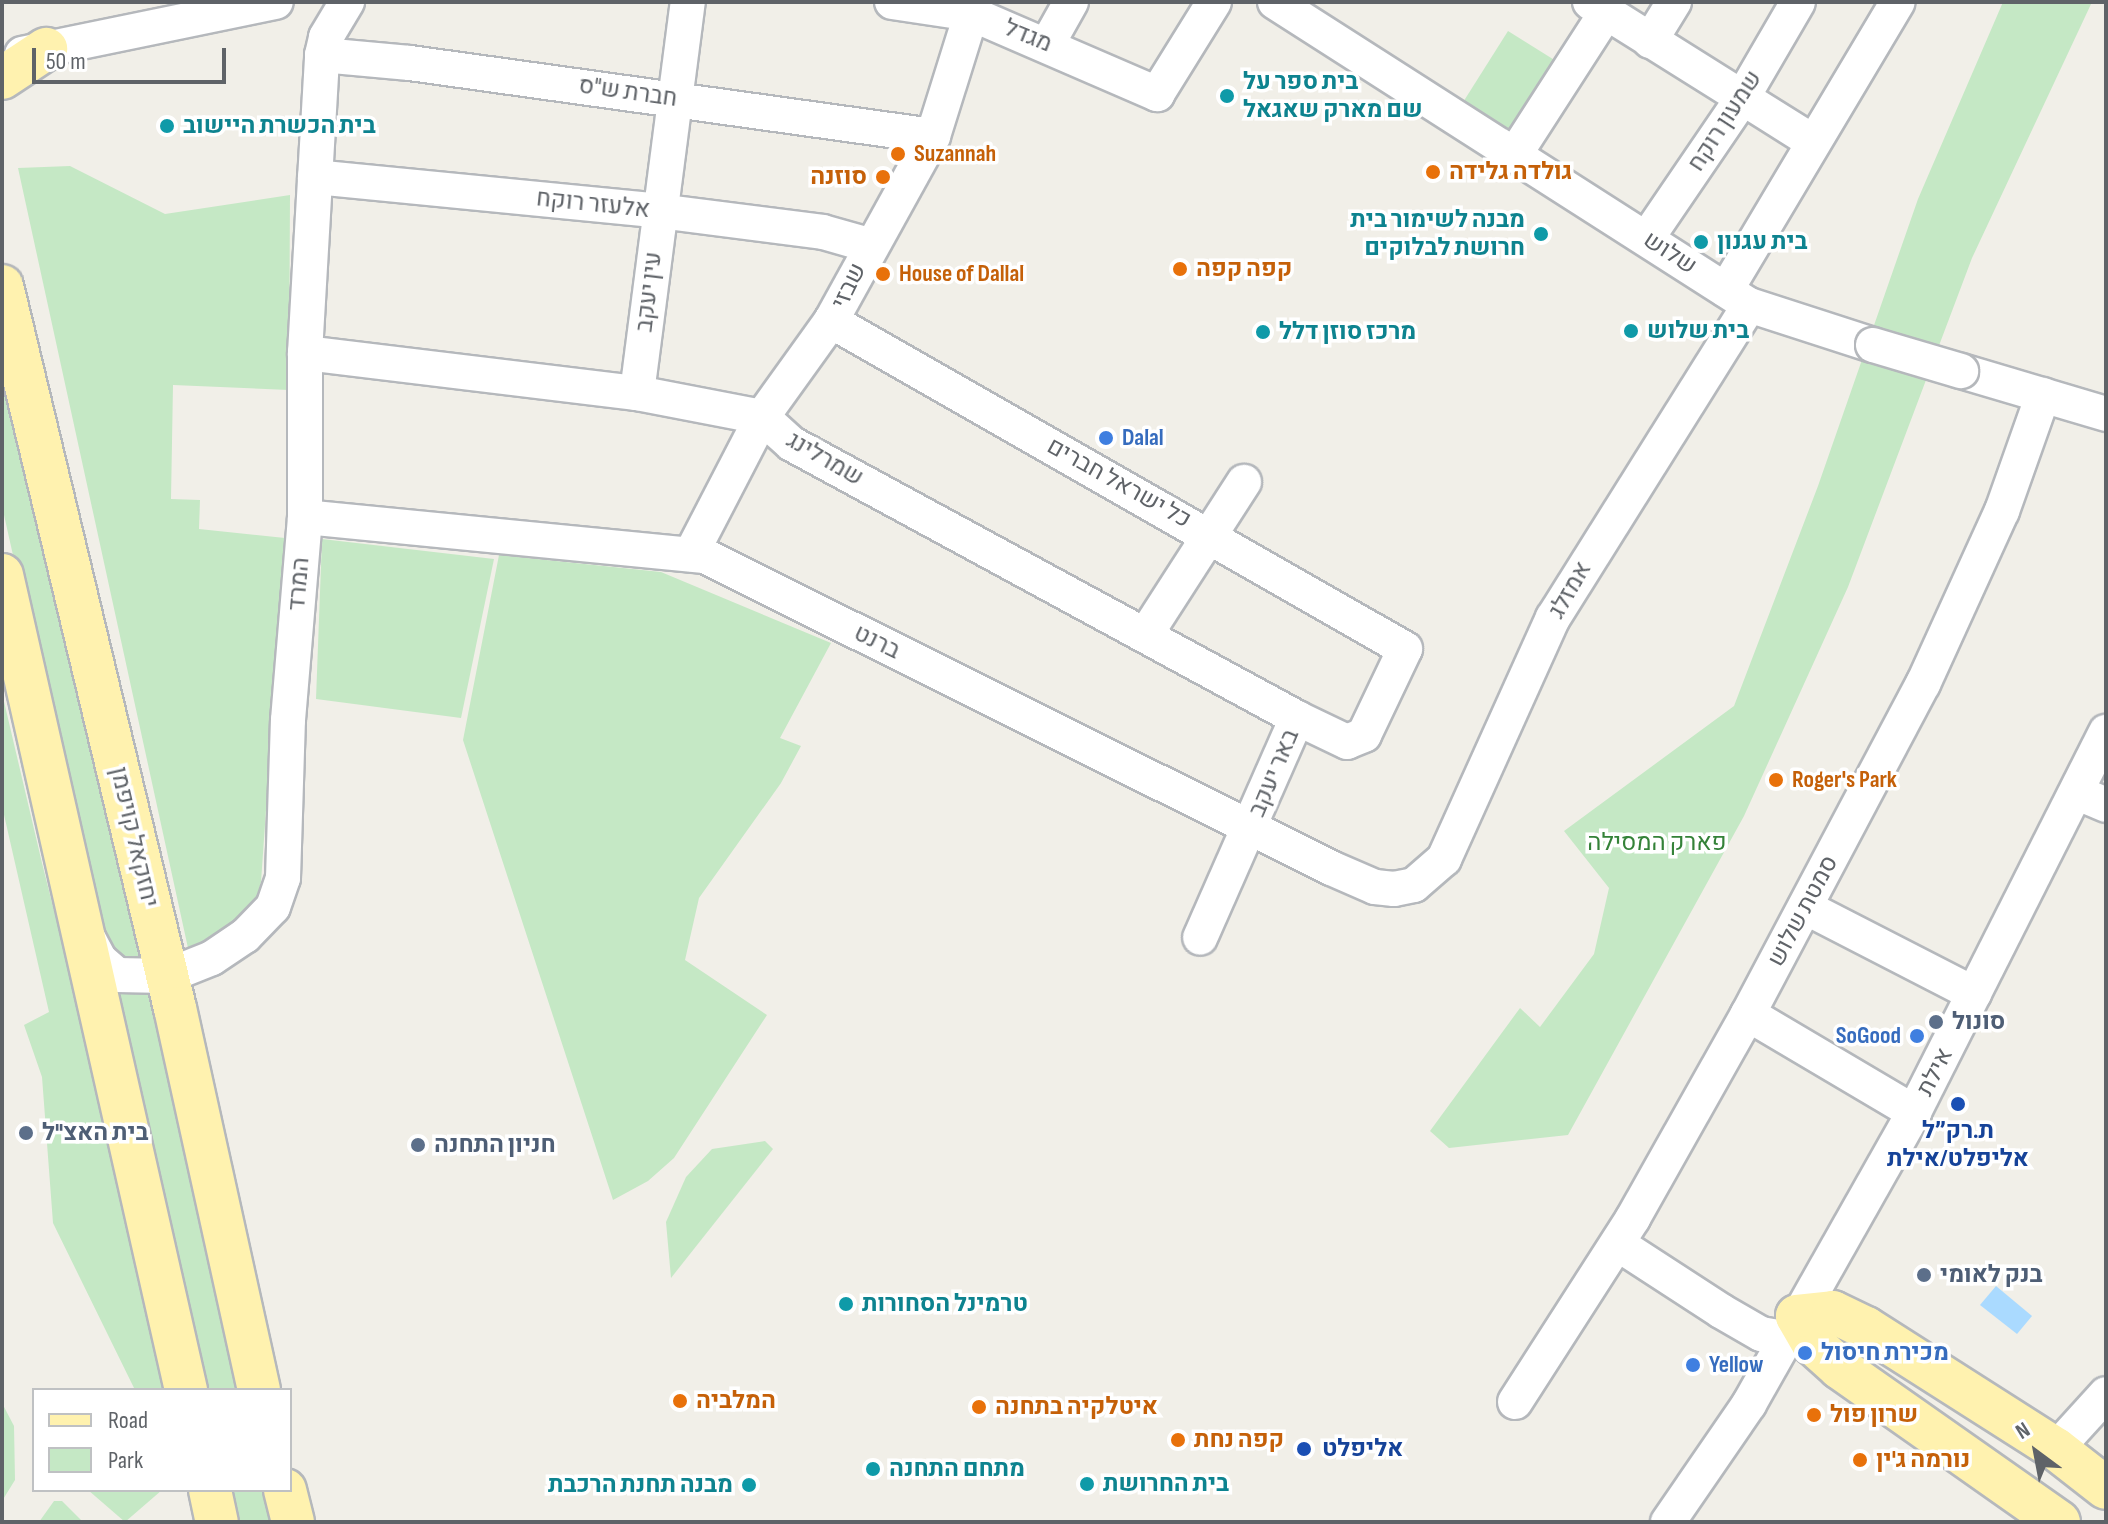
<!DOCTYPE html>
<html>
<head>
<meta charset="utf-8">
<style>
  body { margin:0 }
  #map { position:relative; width:2108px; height:1524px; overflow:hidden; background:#f1efe8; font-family:"Sofia Sans Condensed",Heebo,sans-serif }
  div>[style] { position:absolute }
  .green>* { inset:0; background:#c5e8c5 }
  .water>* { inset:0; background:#aadaff }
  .roads { filter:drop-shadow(2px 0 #b5b8bc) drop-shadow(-2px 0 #b5b8bc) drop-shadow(0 2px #b5b8bc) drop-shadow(0 -2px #b5b8bc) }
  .minor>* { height:34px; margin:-17px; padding:0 17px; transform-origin:17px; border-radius:17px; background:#fff }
  .major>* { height:42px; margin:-21px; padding:0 21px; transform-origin:21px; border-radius:21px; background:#fff2af }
  .bridges { filter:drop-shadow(2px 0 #b5b8bc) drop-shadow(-2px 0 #b5b8bc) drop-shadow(0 2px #b5b8bc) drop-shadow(0 -2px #b5b8bc) }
  .minor-bridge>* { height:34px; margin:-17px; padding:0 17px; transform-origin:17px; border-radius:17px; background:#fff }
  .dots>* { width:22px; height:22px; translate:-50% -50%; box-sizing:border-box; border:4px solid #fff; border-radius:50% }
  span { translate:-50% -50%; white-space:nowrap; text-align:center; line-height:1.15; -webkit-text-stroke:7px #fff; paint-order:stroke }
  .street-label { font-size:24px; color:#5f6368 }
  .culture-label { font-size:24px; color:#0d838f; font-weight:700 }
  .left { translate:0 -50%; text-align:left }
  .right { translate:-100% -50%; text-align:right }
  .food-label { font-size:24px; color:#c56008; font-weight:700 }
  .shop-label { font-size:24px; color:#366cbe; font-weight:700 }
  .park-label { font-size:24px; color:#348238 }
  .service-label { font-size:24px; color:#4e5e75; font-weight:700 }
  .transit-label { font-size:24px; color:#164399; font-weight:700 }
  .frame { position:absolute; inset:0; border:4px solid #5f6368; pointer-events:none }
  .legend { position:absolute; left:32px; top:1388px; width:260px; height:104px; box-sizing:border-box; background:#fff; border:2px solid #bfc1c3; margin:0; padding:10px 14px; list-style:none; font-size:24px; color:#5f6368 }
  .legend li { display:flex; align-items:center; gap:16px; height:40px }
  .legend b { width:40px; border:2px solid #bfc1c3 }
  .north { position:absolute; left:1996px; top:1412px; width:80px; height:80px; -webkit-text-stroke:6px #fff; paint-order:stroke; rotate:328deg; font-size:22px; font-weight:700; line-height:32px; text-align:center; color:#5f6368 }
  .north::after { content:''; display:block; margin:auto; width:28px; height:36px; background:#5f6368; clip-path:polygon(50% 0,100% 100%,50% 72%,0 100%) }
  .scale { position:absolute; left:32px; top:48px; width:194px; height:36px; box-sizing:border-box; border:4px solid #5f6368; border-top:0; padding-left:10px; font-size:24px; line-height:28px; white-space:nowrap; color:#5f6368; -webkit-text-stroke:6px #fff; paint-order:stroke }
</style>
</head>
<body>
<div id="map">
  <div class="green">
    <div style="clip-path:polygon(2003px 2px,2092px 2px,1972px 258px,1848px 587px,1744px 816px,1568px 1135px,1449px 1148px,1430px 1131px,1520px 1008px,1540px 1027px,1594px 954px,1609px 888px,1564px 831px,1734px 706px,1818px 486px,1918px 199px)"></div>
    <div style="clip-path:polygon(1508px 31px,1564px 66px,1516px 142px,1460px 107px)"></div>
    <div style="clip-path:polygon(70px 166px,165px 214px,290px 195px,289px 390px,173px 385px,171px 499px,200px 500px,199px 529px,285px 538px,261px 882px,253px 913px,227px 935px,188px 948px,18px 168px)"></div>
    <div style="clip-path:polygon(2px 363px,143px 969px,124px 965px,105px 942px,53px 734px,2px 506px)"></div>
    <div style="clip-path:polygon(322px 539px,494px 559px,461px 718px,316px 699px)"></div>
    <div style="clip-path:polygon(499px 555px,661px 572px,831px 643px,780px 738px,801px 746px,781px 783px,699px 898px,685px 960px,767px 1015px,674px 1158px,648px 1181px,613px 1200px,463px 740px)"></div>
    <div style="clip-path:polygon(2px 693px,42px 863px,175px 1390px,135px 1390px,53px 1223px,42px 1077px,24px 1025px,49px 1012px,2px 806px)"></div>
    <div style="clip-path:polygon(105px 978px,155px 987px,248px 1390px,201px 1390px)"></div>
    <div style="clip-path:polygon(765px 1141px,773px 1149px,671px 1278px,666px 1222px,686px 1177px,712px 1149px)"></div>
    <div style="clip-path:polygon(2px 1403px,14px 1426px,15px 1480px,2px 1501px)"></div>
    <div style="clip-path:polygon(88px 1490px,162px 1490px,125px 1522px)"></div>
    <div style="clip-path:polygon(225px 1490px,273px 1490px,282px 1522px,233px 1522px)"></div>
    <div style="clip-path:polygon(54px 1501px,62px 1501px,83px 1522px,39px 1522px)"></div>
  </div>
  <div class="water">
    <div style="clip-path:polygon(1996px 1286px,2032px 1316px,2017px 1334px,1980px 1305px)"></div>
  </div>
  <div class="roads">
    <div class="minor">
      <div style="left:892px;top:2px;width:81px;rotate:8.5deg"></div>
      <div style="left:972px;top:14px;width:202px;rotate:23.4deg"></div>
      <div style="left:1157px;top:94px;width:108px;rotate:-58.2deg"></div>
      <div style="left:1275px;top:2px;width:563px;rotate:32.59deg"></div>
      <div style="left:1749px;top:305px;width:130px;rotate:17.9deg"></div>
      <div style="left:1590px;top:2px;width:263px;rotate:32.1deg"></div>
      <div style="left:1650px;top:41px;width:46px;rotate:-58.4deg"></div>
      <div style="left:1048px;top:43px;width:47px;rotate:-60.7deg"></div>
      <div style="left:22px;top:54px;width:259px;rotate:-11.6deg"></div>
      <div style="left:322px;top:55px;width:88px;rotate:5.2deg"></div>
      <div style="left:410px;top:63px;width:528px;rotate:7.95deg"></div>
      <div style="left:1515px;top:154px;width:168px;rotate:-57.2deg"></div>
      <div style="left:315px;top:177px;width:346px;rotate:5.6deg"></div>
      <div style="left:659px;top:211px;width:165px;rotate:7.3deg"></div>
      <div style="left:823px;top:232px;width:48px;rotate:15.8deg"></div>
      <div style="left:1647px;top:238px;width:167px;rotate:-55.7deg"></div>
      <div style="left:1741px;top:100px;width:113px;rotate:-59.8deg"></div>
      <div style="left:1726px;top:290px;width:335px;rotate:-59.2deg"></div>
      <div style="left:831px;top:321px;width:661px;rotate:29.74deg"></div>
      <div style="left:1405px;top:649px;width:95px;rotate:115.5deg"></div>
      <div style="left:1364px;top:735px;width:18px;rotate:158deg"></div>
      <div style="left:1347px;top:742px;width:55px;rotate:-154.4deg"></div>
      <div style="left:1297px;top:718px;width:240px;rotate:113.8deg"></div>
      <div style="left:305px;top:353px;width:334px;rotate:6.9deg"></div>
      <div style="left:637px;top:393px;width:127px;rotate:10.9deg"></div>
      <div style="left:762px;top:417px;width:40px;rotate:42deg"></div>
      <div style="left:792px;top:444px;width:575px;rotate:28.48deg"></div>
      <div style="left:1961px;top:371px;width:151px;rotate:16.5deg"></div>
      <div style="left:637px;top:393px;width:394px;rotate:-82.6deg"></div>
      <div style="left:305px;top:517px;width:402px;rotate:5.6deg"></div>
      <div style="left:705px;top:556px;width:699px;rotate:26.49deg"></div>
      <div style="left:1331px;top:868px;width:48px;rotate:23.4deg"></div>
      <div style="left:1375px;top:887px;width:19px;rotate:6deg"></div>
      <div style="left:1394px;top:889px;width:20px;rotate:-11deg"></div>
      <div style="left:1414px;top:885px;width:40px;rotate:-41deg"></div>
      <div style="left:1444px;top:859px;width:265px;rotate:-65.7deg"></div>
      <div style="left:1553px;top:618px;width:369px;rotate:-57.9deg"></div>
      <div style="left:691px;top:554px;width:154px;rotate:-62.6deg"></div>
      <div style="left:762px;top:417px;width:118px;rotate:-54.3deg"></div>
      <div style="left:831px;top:321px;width:211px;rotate:-61.1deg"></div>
      <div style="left:933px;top:136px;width:140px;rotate:-72.6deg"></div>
      <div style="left:1146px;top:634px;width:181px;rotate:-57.2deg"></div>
      <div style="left:2078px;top:793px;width:30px;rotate:23deg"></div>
      <div style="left:1805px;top:907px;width:190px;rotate:27.2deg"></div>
      <div style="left:86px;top:934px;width:30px;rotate:62deg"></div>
      <div style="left:100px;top:960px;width:23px;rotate:41deg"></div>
      <div style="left:117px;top:975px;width:50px;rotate:1.1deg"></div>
      <div style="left:167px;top:976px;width:48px;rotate:-21.8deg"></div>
      <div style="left:212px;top:958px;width:40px;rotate:-34deg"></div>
      <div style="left:245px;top:936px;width:40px;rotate:-46deg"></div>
      <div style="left:273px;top:907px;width:31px;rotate:-71deg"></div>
      <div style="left:283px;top:878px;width:158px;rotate:-88.2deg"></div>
      <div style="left:288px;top:720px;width:204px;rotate:-85.2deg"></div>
      <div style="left:305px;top:517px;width:164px;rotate:-90deg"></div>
      <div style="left:305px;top:353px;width:298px;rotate:-86.7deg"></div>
      <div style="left:322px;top:55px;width:18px;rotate:-77deg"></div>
      <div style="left:326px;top:37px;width:41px;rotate:-59deg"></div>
      <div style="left:1748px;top:1014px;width:193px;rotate:30.6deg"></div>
      <div style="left:1618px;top:1244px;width:123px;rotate:33deg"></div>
      <div style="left:1721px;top:1311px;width:46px;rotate:29.9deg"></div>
      <div style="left:1761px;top:1334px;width:23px;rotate:10deg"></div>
      <div style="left:1515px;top:1402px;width:219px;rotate:-57.3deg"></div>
      <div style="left:1633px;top:1218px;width:234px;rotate:-60.6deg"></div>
      <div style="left:1748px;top:1014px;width:374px;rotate:-62.1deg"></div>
      <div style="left:1923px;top:684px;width:190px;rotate:-65.5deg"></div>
      <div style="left:2002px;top:511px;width:123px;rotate:-70.5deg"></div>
      <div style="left:2056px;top:1449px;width:74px;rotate:-47.7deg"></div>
      <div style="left:1668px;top:1522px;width:143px;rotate:-55.5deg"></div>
      <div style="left:1749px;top:1404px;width:335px;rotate:-60.5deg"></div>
      <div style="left:1914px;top:1112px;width:426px;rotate:-63.2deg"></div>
    </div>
    <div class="major">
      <div style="left:2px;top:78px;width:53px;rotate:-33.4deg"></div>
      <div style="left:2px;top:286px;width:742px;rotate:76.53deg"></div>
      <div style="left:175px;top:1008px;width:391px;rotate:77.6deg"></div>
      <div style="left:2px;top:575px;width:836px;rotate:77.28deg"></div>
      <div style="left:210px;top:1490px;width:33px;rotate:78deg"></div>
      <div style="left:285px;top:1490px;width:33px;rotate:76deg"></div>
      <div style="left:2059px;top:1522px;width:268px;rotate:-144.9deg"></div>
      <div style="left:1840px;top:1368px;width:36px;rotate:-138deg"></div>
      <div style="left:1813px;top:1344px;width:32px;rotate:-120deg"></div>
      <div style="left:1797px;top:1316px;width:36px;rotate:-6deg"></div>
      <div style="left:1833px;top:1312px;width:37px;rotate:26deg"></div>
      <div style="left:1866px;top:1328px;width:225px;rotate:32.5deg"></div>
      <div style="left:2056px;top:1449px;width:63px;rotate:38deg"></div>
    </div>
  </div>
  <div class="bridges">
    <div class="minor-bridge">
      <div style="left:1873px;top:345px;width:92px;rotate:16.5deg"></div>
    </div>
  </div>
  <div class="dots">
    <div style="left:1227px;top:96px;background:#0f9aa8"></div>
    <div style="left:167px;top:126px;background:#0f9aa8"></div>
    <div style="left:898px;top:154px;background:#e8710a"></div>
    <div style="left:1433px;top:172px;background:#e8710a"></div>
    <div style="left:883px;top:177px;background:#e8710a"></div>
    <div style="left:1541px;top:234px;background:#0f9aa8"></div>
    <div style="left:1701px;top:242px;background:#0f9aa8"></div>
    <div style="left:1180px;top:269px;background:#e8710a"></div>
    <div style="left:883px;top:274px;background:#e8710a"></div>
    <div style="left:1631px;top:331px;background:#0f9aa8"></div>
    <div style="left:1263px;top:332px;background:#0f9aa8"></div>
    <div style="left:1106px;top:438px;background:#3f7fe0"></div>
    <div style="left:1776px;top:780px;background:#e8710a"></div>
    <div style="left:1936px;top:1022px;background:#5c6f8a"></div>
    <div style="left:1917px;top:1036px;background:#3f7fe0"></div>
    <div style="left:1958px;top:1104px;background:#1a4fb4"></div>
    <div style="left:26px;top:1133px;background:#5c6f8a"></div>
    <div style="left:418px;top:1145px;background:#5c6f8a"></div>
    <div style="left:1924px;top:1275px;background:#5c6f8a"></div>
    <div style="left:846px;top:1304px;background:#0f9aa8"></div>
    <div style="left:1805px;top:1353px;background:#3f7fe0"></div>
    <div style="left:1693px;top:1365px;background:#3f7fe0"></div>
    <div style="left:680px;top:1401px;background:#e8710a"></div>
    <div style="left:979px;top:1407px;background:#e8710a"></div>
    <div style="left:1814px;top:1415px;background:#e8710a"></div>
    <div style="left:1178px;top:1440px;background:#e8710a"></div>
    <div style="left:1304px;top:1449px;background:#1a4fb4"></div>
    <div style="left:1860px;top:1460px;background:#e8710a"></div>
    <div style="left:873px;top:1469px;background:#0f9aa8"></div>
    <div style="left:1087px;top:1484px;background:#0f9aa8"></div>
    <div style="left:749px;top:1485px;background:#0f9aa8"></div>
  </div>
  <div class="street-label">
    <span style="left:1028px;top:36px;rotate:22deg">מגדל</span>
    <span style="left:628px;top:92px;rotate:8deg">חברת ש"ס</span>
    <span style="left:1725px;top:121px;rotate:-57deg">שמעון רוקח</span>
    <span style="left:593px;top:204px;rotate:6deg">אלעזר רוקח</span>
    <span style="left:1670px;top:253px;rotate:33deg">שלוש</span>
    <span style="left:849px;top:286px;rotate:-64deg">שבזי</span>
    <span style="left:649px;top:292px;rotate:-83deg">עין יעקב</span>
    <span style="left:825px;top:459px;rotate:30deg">שמרלינג</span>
    <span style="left:1119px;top:483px;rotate:29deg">כל ישראל חברים</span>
    <span style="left:299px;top:584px;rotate:-85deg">המרד</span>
    <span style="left:1570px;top:590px;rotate:-60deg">אמזלג</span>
    <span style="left:877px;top:642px;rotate:26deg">ברנט</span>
    <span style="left:1274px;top:773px;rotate:-67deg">באר יעקב</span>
    <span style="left:134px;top:837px;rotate:77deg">יחזקאל קויפמן</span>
    <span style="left:1803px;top:911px;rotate:-62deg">סמטת שלוש</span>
    <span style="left:1935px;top:1072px;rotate:-63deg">אילת</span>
  </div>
  <div class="culture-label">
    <span class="left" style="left:1243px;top:96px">בית ספר על<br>שם מארק שאגאל</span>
    <span class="left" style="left:183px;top:126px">בית הכשרת היישוב</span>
    <span class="right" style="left:1525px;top:234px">מבנה לשימור בית<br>חרושת לבלוקים</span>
    <span class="left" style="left:1717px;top:242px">בית עגנון</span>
    <span class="left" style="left:1647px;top:331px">בית שלוש</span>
    <span class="left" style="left:1279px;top:332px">מרכז סוזן דלל</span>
    <span class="left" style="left:862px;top:1304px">טרמינל הסחורות</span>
    <span class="left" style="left:889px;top:1469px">מתחם התחנה</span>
    <span class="left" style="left:1103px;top:1484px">בית החרושת</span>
    <span class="right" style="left:733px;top:1485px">מבנה תחנת הרכבת</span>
  </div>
  <div class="food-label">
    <span class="left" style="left:914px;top:154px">Suzannah</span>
    <span class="left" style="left:1449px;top:172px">גולדה גלידה</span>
    <span class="right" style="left:867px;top:177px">סוזנה</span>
    <span class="left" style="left:1196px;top:269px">קפה קפה</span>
    <span class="left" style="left:899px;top:274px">House of Dallal</span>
    <span class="left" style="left:1792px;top:780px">Roger's Park</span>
    <span class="left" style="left:696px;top:1401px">המלביה</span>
    <span class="left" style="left:995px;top:1407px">איטלקיה בתחנה</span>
    <span class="left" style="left:1830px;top:1415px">שרון פול</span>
    <span class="left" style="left:1194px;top:1440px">קפה נחת</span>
    <span class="left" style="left:1876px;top:1460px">נורמה ג'ין</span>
  </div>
  <div class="shop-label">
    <span class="left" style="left:1122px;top:438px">Dalal</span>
    <span class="right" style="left:1901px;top:1036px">SoGood</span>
    <span class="left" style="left:1821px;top:1353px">מכירת חיסול</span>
    <span class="left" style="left:1709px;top:1365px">Yellow</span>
  </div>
  <div class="park-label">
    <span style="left:1657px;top:843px">פארק המסילה</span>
  </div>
  <div class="service-label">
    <span class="left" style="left:1952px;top:1022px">סונול</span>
    <span class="left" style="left:42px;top:1133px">בית האצ"ל</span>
    <span class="left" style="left:434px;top:1145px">חניון התחנה</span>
    <span class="left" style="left:1940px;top:1275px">בנק לאומי</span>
  </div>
  <div class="transit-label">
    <span style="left:1958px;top:1145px">ת.רק״ל<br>אליפלט/אילת</span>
    <span class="left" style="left:1322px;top:1449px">אליפלט</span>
  </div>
  <div class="frame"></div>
  <ul class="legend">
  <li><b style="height:10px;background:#fff2af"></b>Road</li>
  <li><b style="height:22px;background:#c5e8c5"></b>Park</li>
  </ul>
  <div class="north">N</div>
  <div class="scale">50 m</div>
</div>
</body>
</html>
